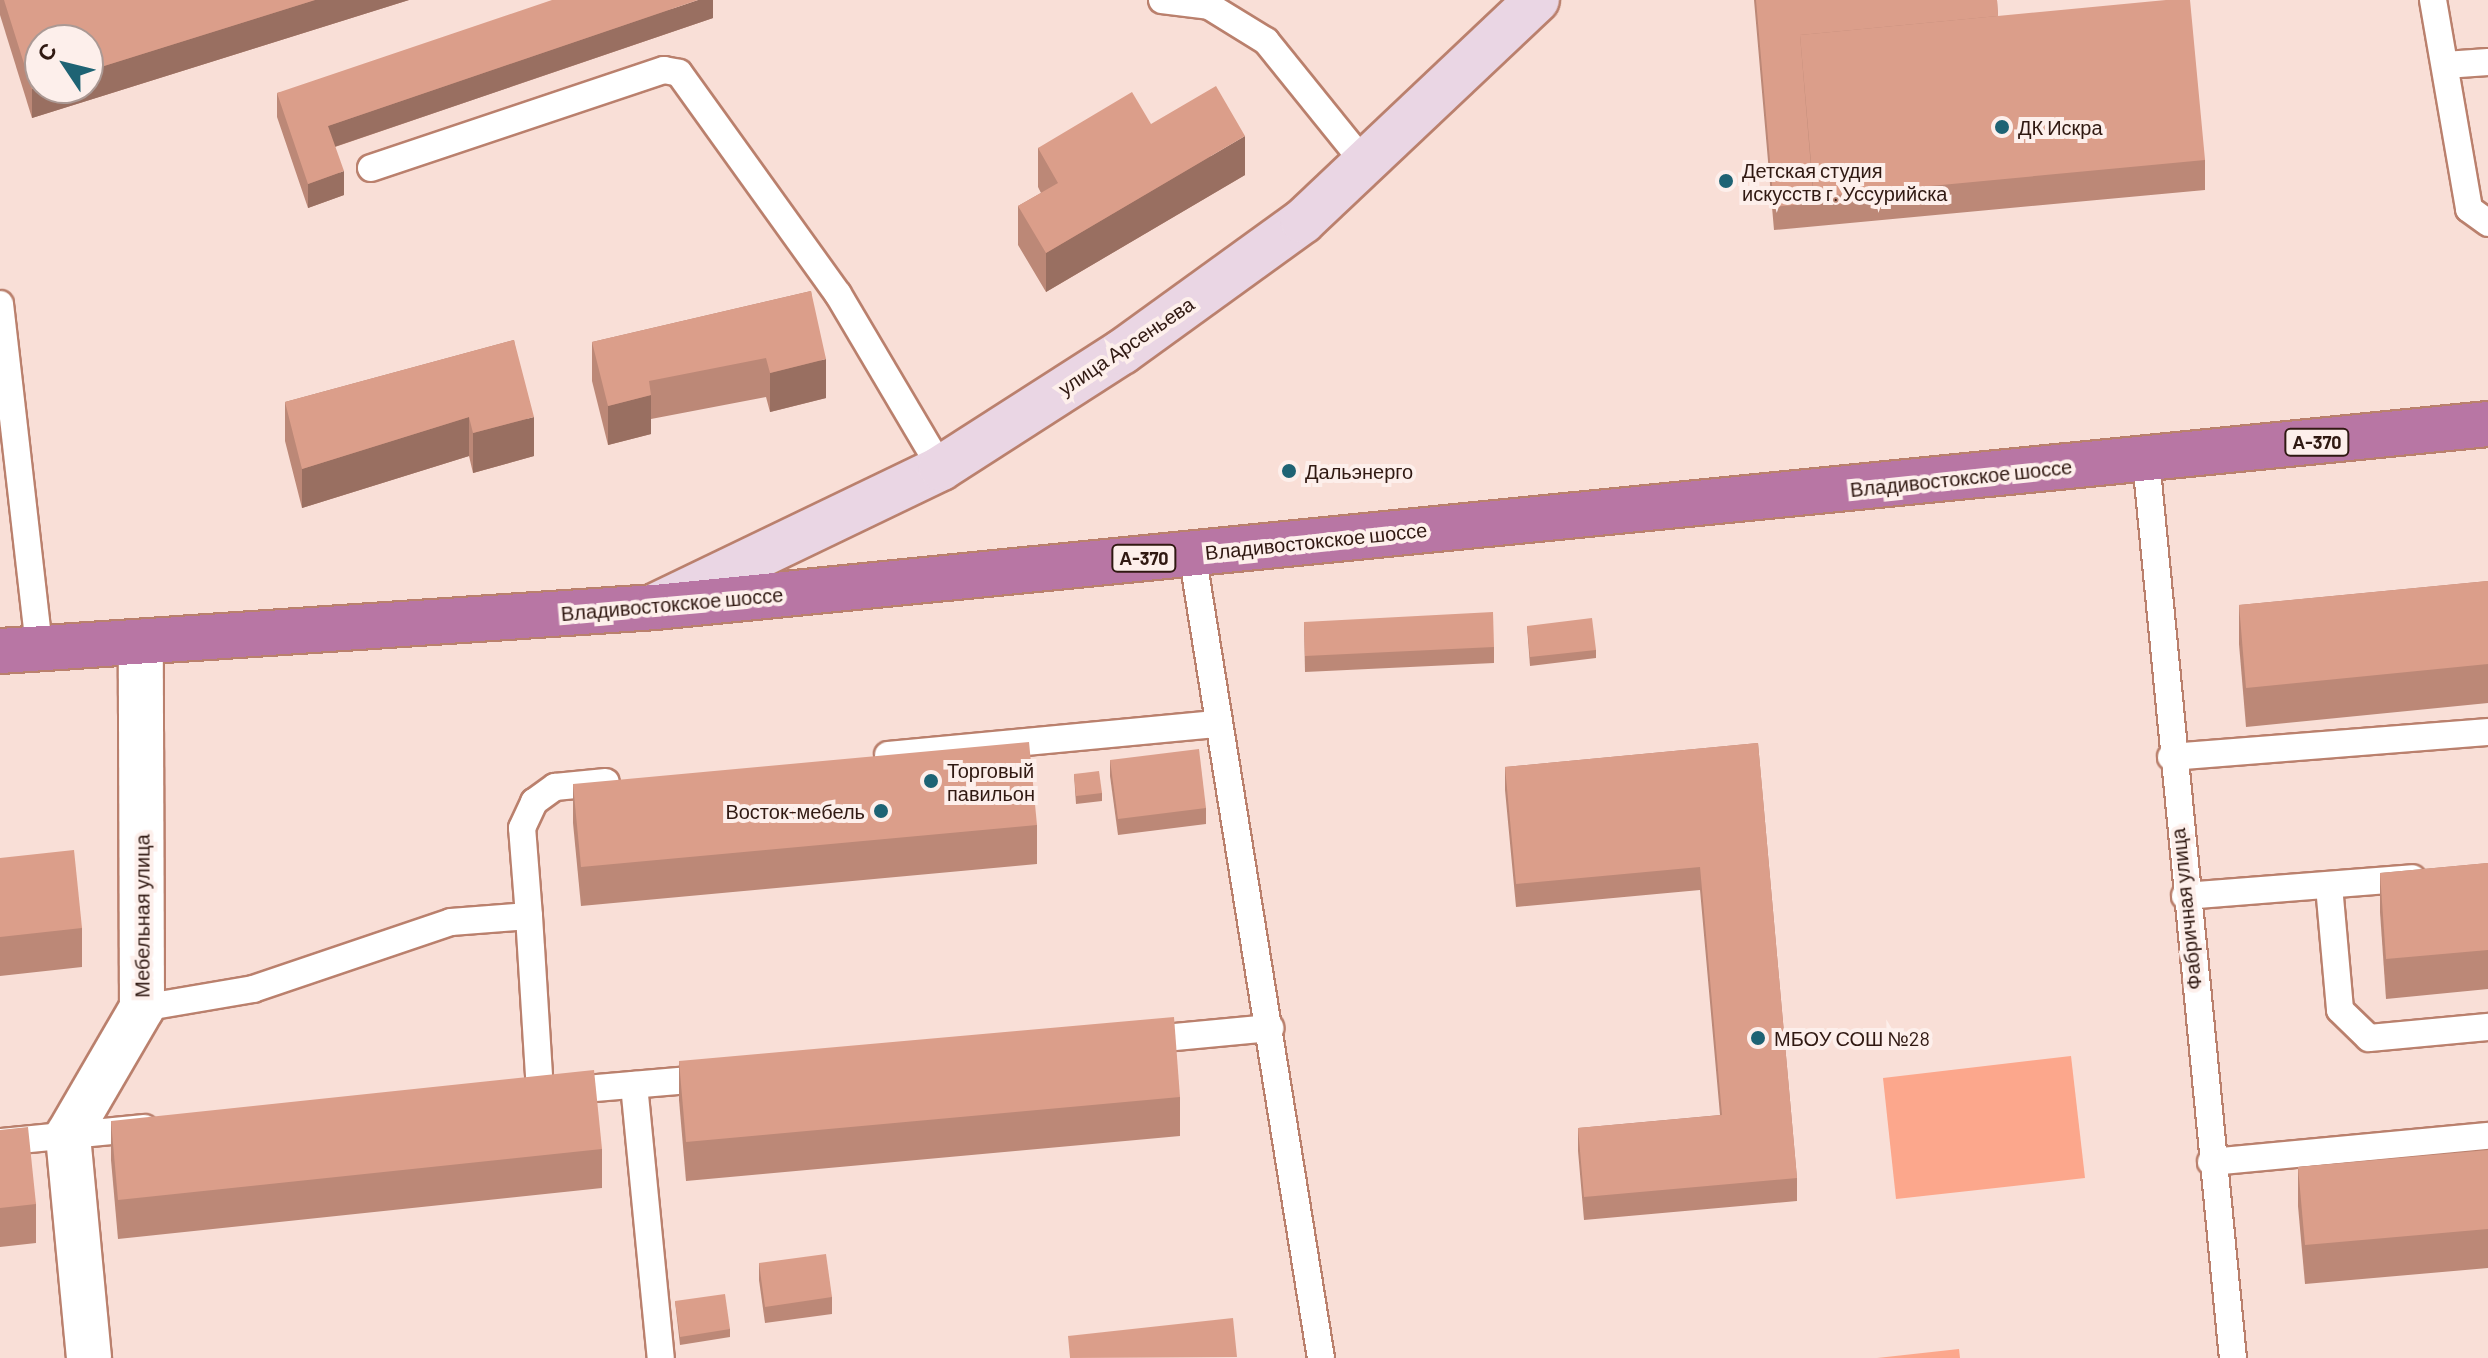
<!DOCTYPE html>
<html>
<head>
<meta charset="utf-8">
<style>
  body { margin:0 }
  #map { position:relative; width:2488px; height:1358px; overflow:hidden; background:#f9dfd7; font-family:Barlow,sans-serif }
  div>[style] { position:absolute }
  .green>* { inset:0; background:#fca78c }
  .roads { filter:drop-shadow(2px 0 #ba806d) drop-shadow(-2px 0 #ba806d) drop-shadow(0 2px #ba806d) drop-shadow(0 -2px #ba806d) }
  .lane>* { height:26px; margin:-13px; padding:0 13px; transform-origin:13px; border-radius:13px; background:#fff }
  .street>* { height:44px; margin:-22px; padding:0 22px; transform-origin:22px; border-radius:22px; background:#fff }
  .secondary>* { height:44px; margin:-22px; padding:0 22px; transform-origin:22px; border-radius:22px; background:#ead6e4 }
  .highway>* { height:44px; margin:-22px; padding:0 22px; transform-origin:22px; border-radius:22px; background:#b876a4 }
  .wall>* { inset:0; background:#bc8877 }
  .shaded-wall>* { inset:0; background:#996f61 }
  .building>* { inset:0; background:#db9e8a }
  .dots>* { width:22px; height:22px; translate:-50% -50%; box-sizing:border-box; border:4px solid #fdefeb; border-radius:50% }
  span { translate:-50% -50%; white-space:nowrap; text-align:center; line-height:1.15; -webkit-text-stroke:8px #fdefeb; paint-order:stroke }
  .shield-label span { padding:2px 6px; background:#fdefeb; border:2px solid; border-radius:6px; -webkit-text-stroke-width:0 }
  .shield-label { font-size:18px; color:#301912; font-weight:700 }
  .poi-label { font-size:20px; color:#301912 }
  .left { translate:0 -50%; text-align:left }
  .right { translate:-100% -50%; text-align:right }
  .street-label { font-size:20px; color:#301912 }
  .north { position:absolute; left:24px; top:24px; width:80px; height:80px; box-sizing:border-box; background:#fdefeb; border:2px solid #ab9994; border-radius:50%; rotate:305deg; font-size:22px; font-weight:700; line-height:32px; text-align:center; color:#301912 }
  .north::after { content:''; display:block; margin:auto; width:28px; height:36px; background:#1e6374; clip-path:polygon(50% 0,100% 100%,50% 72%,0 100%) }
</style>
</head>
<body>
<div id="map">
  <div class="green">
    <div style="clip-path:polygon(2071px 1056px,2085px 1178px,1896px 1199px,1883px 1078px)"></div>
    <div style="clip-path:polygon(1959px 1349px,1960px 1358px,1877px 1358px)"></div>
  </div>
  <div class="roads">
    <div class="lane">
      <div style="left:1162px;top:0;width:47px;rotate:7.3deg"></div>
      <div style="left:1209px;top:6px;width:67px;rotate:31.6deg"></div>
      <div style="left:1266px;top:41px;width:161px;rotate:51.1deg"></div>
      <div style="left:2433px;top:0;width:212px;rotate:80.2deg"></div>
      <div style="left:2469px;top:209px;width:24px;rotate:36deg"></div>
      <div style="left:2445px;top:65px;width:43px;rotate:-4deg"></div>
      <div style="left:371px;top:168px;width:309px;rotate:-18.5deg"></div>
      <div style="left:664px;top:70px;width:15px;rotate:11deg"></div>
      <div style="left:679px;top:73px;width:272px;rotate:54.3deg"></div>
      <div style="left:838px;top:294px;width:202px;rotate:59.4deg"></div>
      <div style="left:0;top:304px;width:351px;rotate:83.5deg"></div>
      <div style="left:2146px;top:460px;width:902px;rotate:84.47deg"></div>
      <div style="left:1192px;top:553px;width:815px;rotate:80.9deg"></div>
      <div style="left:888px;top:755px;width:332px;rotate:-5.4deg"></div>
      <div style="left:2171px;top:757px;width:318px;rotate:-4.5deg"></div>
      <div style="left:2329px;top:886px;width:124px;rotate:84.9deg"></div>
      <div style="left:2340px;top:1010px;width:40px;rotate:44deg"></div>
      <div style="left:2369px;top:1038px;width:120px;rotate:-5.3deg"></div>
      <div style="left:2185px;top:896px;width:228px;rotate:-4.5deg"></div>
      <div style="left:529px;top:916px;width:176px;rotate:86.4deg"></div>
      <div style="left:142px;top:1008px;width:113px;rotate:-9.7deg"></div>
      <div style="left:253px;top:989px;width:209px;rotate:-18.7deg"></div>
      <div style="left:451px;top:922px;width:78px;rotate:-4.4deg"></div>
      <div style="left:529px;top:916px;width:88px;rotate:-94.5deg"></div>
      <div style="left:522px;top:828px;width:29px;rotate:-65deg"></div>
      <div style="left:534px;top:802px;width:26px;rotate:-36deg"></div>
      <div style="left:555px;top:787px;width:51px;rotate:-5.6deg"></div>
      <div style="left:1143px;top:1040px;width:128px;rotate:-5.4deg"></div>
      <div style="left:634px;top:1085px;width:274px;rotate:84.4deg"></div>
      <div style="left:561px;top:1091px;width:154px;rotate:-4.9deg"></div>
      <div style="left:0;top:1142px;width:145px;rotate:-5.6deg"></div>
      <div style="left:2211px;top:1162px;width:278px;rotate:-5.4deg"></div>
    </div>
    <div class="street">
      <div style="left:89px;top:1358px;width:224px;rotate:-95.4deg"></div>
      <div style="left:68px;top:1135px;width:147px;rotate:-59.8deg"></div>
      <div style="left:142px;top:1008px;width:363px;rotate:-90.2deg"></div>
    </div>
    <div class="secondary">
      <div style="left:659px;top:604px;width:313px;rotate:-25.7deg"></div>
      <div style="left:941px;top:468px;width:215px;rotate:-32.7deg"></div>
      <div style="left:1122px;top:352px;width:223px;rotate:-35.9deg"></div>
      <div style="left:1303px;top:221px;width:322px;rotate:-43.4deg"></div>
    </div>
    <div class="highway">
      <div style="left:0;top:651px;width:656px;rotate:-3.84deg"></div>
      <div style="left:655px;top:607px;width:1842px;rotate:-5.7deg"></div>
    </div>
  </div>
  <div class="wall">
    <div style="clip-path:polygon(0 0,409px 0,32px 118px,0 15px)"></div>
    <div style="clip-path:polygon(713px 0,713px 18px,335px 147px,344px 195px,308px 208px,277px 117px,277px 93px)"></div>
    <div style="clip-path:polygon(1754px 0,1997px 0,1998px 16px,2205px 160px,2205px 190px,1774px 230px)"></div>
    <div style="clip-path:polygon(1151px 124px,1245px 175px,1046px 292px,1018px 245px,1018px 206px,1041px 193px,1038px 187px,1038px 148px)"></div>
    <div style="clip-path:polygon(811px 291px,826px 398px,770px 412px,766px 397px,651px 419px,651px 434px,608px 445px,592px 381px,592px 342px)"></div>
    <div style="clip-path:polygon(514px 340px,534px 456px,473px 473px,469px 456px,302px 508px,285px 441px,285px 402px)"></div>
    <div style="clip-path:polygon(2488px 581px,2488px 703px,2246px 727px,2239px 644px,2239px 605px)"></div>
    <div style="clip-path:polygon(1304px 622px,1494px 647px,1494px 663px,1305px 672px)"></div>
    <div style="clip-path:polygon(1527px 626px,1596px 650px,1596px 658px,1530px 666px)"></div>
    <div style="clip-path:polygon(1758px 743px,1797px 1178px,1797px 1201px,1584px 1220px,1578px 1151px,1578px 1128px,1720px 1115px,1700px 890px,1516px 907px,1505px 790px,1505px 767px)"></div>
    <div style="clip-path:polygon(1110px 760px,1206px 808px,1206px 824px,1118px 835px,1110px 776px)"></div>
    <div style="clip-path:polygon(1074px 774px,1102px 793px,1102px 801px,1076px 804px)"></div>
    <div style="clip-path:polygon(573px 784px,1037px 825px,1037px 864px,581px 906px,573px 823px)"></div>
    <div style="clip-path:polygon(0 858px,82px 928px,82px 967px,0 976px)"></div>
    <div style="clip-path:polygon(2488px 863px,2488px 989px,2386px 999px,2380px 912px,2380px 873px)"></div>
    <div style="clip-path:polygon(679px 1061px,1180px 1097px,1180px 1136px,686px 1181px,679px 1100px)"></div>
    <div style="clip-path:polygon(111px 1121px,602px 1149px,602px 1188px,118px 1239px,111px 1160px)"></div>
    <div style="clip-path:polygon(0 1130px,36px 1204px,36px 1243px,0 1247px)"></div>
    <div style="clip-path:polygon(2488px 1150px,2488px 1268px,2305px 1284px,2298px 1206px,2298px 1167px)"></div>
    <div style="clip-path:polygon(759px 1263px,832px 1297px,832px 1314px,765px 1323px,759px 1280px)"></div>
    <div style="clip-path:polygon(675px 1301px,730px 1329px,730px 1337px,680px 1345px)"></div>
  </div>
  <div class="shaded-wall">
    <div style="clip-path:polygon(315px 0,409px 0,32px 118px,32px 89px,40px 87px,40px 88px,88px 88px,88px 71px)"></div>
    <div style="clip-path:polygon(698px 0,713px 0,713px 18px,328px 149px,328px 126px)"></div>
    <div style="clip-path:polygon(1245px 136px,1245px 175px,1046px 292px,1046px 253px)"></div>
    <div style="clip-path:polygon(344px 171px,344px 195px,308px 208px,308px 184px)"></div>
    <div style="clip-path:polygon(826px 359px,826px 398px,770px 412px,770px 373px)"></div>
    <div style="clip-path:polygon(651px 395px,651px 434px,608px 445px,608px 406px)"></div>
    <div style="clip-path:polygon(469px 417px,469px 456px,302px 508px,302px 469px)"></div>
    <div style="clip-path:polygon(534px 417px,534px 456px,473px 473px,473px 433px)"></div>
  </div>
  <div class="building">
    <div style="clip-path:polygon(4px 0,315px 0,88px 71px,88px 40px,40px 40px,40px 87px,32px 89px)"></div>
    <div style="clip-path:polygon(552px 0,698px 0,328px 126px,344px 171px,308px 184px,277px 93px)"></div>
    <div style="clip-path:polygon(1756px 0,1997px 0,1998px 16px,1800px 35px,1814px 203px,1774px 207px)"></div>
    <div style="clip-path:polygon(2166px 0,2190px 0,2205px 160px,1814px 197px,1800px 35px)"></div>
    <div style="clip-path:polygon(1216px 86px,1245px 136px,1046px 253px,1018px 206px,1058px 183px,1038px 148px,1132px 92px,1151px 124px)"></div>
    <div style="clip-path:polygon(811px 291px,826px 359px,770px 373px,766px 358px,649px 381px,651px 395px,608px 406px,592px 342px)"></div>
    <div style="clip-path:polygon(514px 340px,534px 417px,473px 433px,469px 417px,302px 469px,285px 402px)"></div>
    <div style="clip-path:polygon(2488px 581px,2488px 664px,2246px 688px,2239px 605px)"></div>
    <div style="clip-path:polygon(1493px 612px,1494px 647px,1305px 656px,1304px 622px)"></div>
    <div style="clip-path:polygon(1592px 618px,1596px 650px,1530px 657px,1527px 626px)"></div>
    <div style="clip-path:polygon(1029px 742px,1037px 825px,581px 867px,573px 784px)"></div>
    <div style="clip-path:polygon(1758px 743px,1797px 1178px,1584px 1197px,1578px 1128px,1722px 1115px,1700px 867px,1516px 884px,1505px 767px)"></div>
    <div style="clip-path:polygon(1199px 749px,1206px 808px,1118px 819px,1110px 760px)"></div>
    <div style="clip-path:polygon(1099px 771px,1102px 793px,1076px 796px,1074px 774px)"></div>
    <div style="clip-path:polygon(74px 850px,82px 928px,0 937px,0 858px)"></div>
    <div style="clip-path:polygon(2488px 863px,2488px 950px,2386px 959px,2380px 873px)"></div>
    <div style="clip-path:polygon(1174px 1017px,1180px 1097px,686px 1142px,679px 1061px)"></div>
    <div style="clip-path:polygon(594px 1070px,602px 1149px,118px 1200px,111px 1121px)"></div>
    <div style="clip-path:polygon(28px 1127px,36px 1204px,0 1208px,0 1130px)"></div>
    <div style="clip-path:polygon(2488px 1150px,2488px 1229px,2305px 1245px,2298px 1167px)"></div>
    <div style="clip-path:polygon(826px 1254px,832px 1297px,765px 1307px,759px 1263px)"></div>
    <div style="clip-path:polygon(725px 1294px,730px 1329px,680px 1337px,675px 1301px)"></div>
    <div style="clip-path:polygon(1233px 1318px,1237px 1357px,1070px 1358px,1068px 1336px)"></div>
  </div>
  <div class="dots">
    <div style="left:2002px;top:127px;background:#1e6374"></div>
    <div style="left:1726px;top:181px;background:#1e6374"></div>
    <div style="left:1289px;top:471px;background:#1e6374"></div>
    <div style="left:931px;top:781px;background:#1e6374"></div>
    <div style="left:881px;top:811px;background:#1e6374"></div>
    <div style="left:1758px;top:1038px;background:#1e6374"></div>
  </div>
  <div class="shield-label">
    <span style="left:2317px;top:442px">А-370</span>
    <span style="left:1144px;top:558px">А-370</span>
  </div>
  <div class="poi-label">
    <span class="left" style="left:2018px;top:127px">ДК Искра</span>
    <span class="left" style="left:1742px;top:182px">Детская студия<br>искусств г. Уссурийска</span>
    <span class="left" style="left:1305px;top:471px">Дальэнерго</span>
    <span class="left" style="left:947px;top:782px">Торговый<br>павильон</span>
    <span class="right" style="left:865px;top:811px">Восток-мебель</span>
    <span class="left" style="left:1774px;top:1038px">МБОУ СОШ №28</span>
  </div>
  <div class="street-label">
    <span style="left:1126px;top:346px;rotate:-34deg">улица Арсеньева</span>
    <span style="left:1961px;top:478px;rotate:-6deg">Владивостокское шоссе</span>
    <span style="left:1316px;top:541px;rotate:-6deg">Владивостокское шоссе</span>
    <span style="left:672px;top:604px;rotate:-5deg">Владивостокское шоссе</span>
    <span style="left:2186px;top:909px;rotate:-96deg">Фабричная улица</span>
    <span style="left:142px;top:916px;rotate:-90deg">Мебельная улица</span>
  </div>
  <div class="north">С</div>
</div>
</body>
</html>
